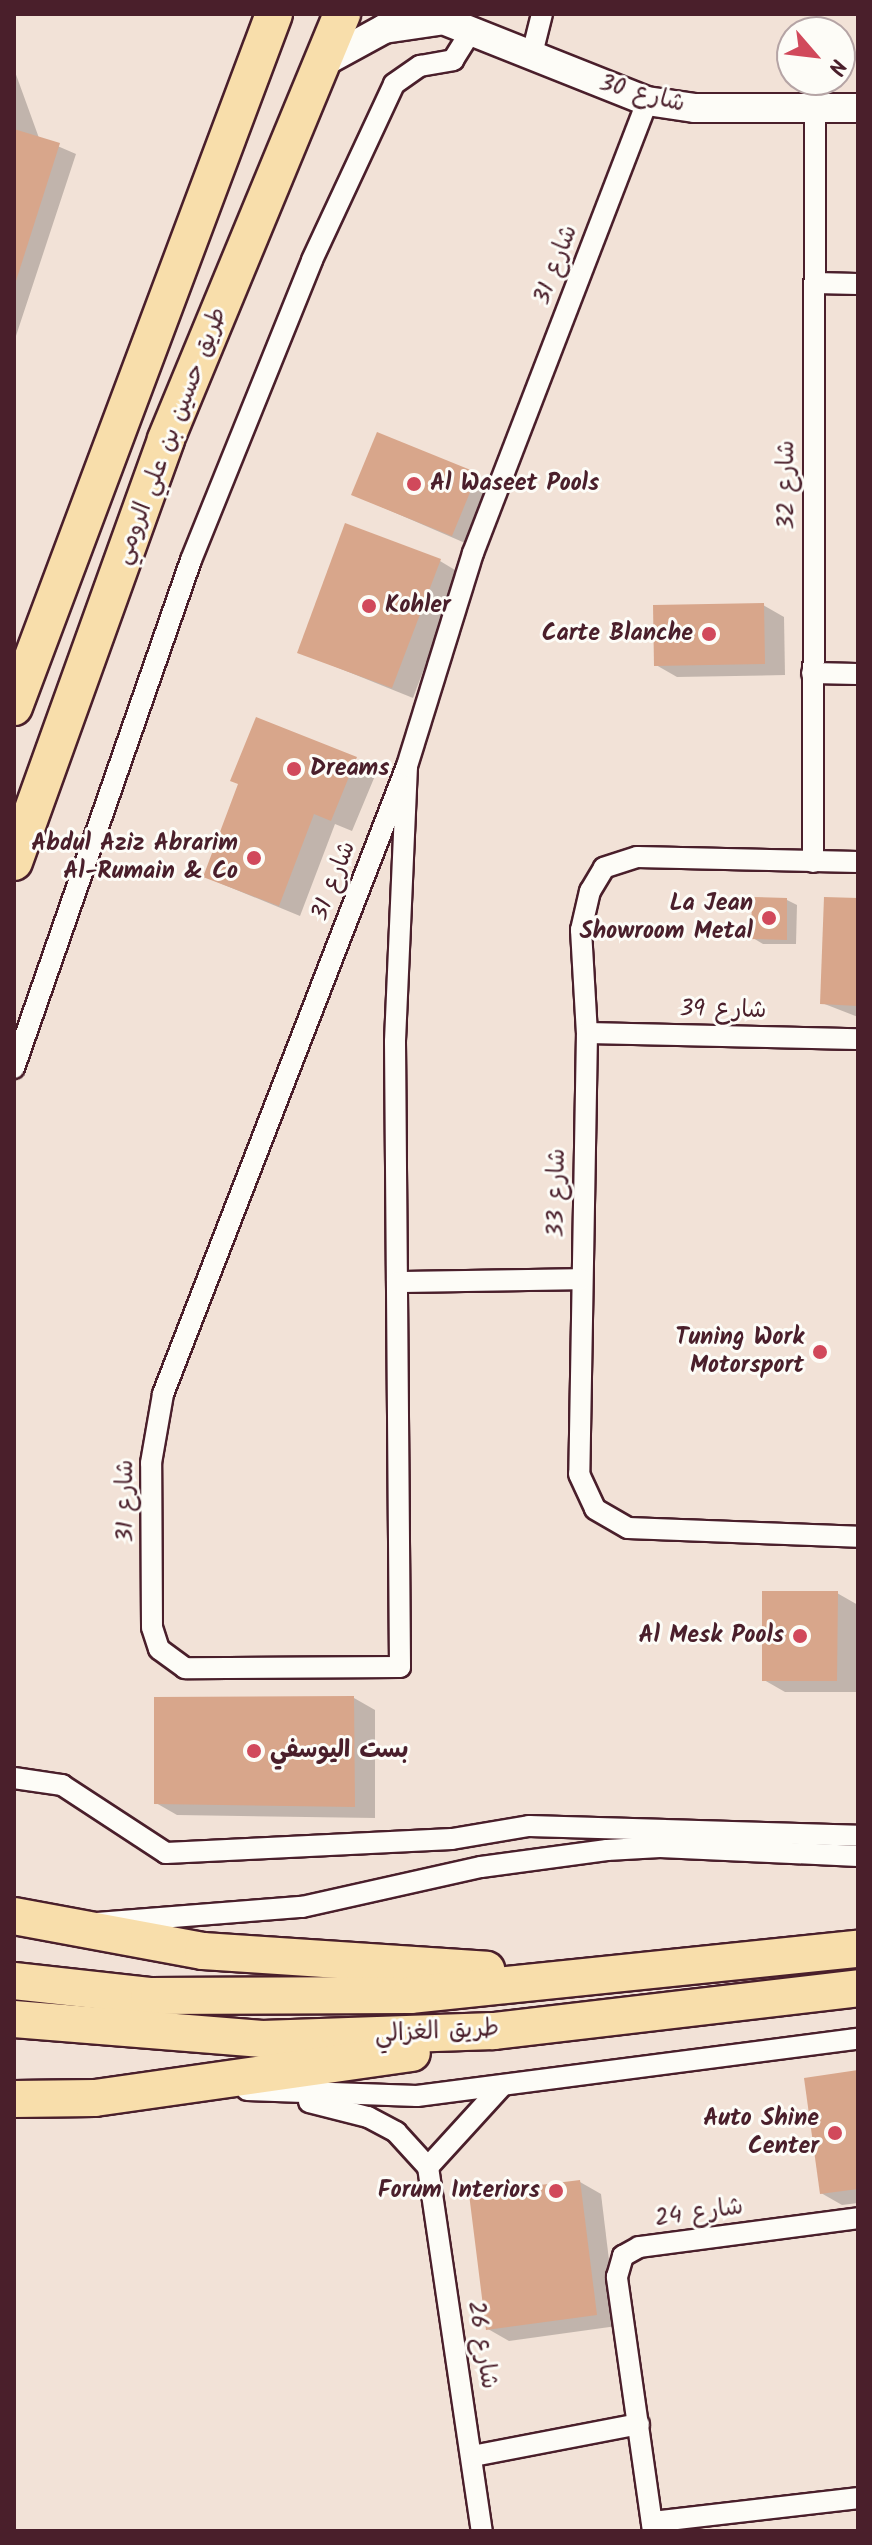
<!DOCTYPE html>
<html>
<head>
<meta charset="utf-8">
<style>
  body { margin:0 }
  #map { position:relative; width:872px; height:2545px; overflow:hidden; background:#f2e2d7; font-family:Kalam,"Playpen Sans Arabic",sans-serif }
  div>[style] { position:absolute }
  .shadow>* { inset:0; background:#0003 }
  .building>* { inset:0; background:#d8a68b }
  .roads { filter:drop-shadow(2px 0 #4a1f2b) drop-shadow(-2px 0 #4a1f2b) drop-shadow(0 2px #4a1f2b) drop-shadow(0 -2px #4a1f2b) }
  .street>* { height:20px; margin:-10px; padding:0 10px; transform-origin:10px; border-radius:10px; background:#fdfcf7 }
  .secondary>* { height:28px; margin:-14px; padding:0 14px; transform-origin:14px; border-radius:14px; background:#fdfcf7 }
  .highway>* { height:36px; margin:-18px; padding:0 18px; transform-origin:18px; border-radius:18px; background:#f8deab }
  .dots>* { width:22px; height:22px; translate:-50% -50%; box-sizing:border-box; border:4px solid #fdfcf7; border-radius:50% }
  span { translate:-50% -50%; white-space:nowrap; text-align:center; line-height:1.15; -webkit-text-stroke:6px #fdfcf7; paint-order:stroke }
  .street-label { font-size:24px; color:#4a1f2b }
  .poi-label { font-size:24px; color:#4a1f2b; font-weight:700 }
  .left { translate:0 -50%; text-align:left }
  .right { translate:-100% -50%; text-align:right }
  .frame { position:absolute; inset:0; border:16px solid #4a1f2b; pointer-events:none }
  .north { position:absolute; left:776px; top:16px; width:80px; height:80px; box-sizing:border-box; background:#fdfcf7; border:2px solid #b5a4a5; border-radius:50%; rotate:118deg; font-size:22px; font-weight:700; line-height:32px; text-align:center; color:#4a1f2b }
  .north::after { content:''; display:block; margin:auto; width:28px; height:36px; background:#d1495b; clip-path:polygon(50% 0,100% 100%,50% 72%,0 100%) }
</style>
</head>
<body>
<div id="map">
  <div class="shadow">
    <div style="clip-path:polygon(14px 69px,39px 138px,76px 154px,14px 342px)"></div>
    <div style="clip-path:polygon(477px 475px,497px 486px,472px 546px,354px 495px)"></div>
    <div style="clip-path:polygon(440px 561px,460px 573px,413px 698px,299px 652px)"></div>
    <div style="clip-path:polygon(763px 605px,784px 617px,785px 675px,677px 677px,656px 665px)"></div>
    <div style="clip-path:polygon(257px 719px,377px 771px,352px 831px,335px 824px,300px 916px,205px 877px,240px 784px)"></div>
    <div style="clip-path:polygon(787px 900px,797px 905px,796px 944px,763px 944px,753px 938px)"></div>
    <div style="clip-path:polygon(858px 900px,858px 1017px,822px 1003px)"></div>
    <div style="clip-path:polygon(837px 1593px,858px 1605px,857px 1692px,785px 1692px,764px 1680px)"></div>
    <div style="clip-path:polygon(354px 1698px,375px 1710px,375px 1818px,177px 1815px,156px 1803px)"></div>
    <div style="clip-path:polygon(858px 2072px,858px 2203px,842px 2205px,821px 2193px)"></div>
    <div style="clip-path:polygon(580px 2182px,601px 2194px,617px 2326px,509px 2341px,488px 2329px)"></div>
  </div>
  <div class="building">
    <div style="clip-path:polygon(14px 129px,60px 143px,16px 281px,14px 281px)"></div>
    <div style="clip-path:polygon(377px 432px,478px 473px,452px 536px,351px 495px)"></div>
    <div style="clip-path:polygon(345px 523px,441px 559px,392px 688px,297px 653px)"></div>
    <div style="clip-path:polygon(764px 603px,765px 664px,654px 666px,653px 605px)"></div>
    <div style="clip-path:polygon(256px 717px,357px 757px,331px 821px,314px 814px,279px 906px,203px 877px,238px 784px,230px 781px)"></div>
    <div style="clip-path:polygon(752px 897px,787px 898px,787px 940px,751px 939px)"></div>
    <div style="clip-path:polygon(824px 897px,858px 898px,858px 1006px,820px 1004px)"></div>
    <div style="clip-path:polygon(762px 1591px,838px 1591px,837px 1681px,762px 1681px)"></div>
    <div style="clip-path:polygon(354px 1696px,355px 1807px,154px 1804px,154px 1697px)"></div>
    <div style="clip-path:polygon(858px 2070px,858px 2189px,820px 2194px,804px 2078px)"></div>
    <div style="clip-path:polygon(580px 2180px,597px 2315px,486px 2330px,469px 2194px)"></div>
  </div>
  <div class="roads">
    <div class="street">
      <div style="left:531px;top:58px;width:45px;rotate:-76deg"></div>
      <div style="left:815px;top:283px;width:43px;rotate:1.3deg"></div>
      <div style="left:812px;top:673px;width:46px;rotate:1.2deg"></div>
      <div style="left:407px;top:766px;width:276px;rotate:92.5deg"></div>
      <div style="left:395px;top:1042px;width:625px;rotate:89.54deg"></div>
      <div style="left:400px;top:1667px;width:215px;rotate:179.7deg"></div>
      <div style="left:185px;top:1668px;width:32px;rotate:-144deg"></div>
      <div style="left:159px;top:1649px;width:23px;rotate:-108deg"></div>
      <div style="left:152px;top:1627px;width:164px;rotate:-90.3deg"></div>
      <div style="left:151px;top:1463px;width:70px;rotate:-80.1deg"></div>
      <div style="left:163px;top:1394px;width:674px;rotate:-68.77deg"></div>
      <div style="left:407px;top:766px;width:223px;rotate:-72.8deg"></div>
      <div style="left:473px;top:553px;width:484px;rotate:-68.9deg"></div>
      <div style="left:813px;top:862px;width:754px;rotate:-89.85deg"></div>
      <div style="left:858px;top:862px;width:221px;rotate:-178.7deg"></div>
      <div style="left:637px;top:857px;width:35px;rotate:162deg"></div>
      <div style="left:604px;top:868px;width:27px;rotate:121deg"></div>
      <div style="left:590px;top:891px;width:40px;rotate:103deg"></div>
      <div style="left:581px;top:930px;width:103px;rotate:86.7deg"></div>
      <div style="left:587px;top:1033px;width:441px;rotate:91deg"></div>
      <div style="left:579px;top:1474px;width:38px;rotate:65deg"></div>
      <div style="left:595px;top:1509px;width:38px;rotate:30deg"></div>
      <div style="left:628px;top:1528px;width:230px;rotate:2.2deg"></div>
      <div style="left:587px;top:1033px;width:271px;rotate:1.3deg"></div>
      <div style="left:14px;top:1068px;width:538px;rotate:-70.79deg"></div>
      <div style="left:191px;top:560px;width:323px;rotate:-68deg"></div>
      <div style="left:312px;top:260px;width:194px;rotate:-65deg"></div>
      <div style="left:394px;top:84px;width:32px;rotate:-35deg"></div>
      <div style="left:420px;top:66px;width:34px;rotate:-10deg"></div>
      <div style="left:453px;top:60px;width:32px;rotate:-58deg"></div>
      <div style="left:397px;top:1282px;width:184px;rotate:-0.9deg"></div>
      <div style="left:14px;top:1778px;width:49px;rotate:8.3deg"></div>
      <div style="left:62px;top:1785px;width:124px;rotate:33.2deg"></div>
      <div style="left:166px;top:1853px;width:286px;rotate:-2.8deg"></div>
      <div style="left:452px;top:1839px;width:78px;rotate:-9.6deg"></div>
      <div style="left:529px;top:1826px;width:329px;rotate:1.7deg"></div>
      <div style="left:97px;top:1923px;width:206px;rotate:-4.5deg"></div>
      <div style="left:302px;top:1907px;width:183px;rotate:-12.6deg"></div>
      <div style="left:481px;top:1867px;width:127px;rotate:-7.7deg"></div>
      <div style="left:607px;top:1850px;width:53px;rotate:-3.2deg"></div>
      <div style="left:660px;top:1847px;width:198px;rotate:2.6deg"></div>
      <div style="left:247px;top:2090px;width:170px;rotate:2deg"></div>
      <div style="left:417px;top:2096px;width:445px;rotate:-7.4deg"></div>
      <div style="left:309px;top:2102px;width:61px;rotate:14.3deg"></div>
      <div style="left:368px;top:2117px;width:32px;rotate:28deg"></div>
      <div style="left:396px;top:2132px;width:47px;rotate:47.6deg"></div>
      <div style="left:428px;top:2167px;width:368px;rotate:81.6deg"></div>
      <div style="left:428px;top:2167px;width:111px;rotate:-47.6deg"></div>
      <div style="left:473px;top:2456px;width:169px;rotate:-10.9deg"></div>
      <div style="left:652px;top:2522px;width:207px;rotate:-6.6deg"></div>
      <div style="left:653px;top:2531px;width:257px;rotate:-98.1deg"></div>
      <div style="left:617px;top:2277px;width:22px;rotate:-74deg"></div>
      <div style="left:623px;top:2256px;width:18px;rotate:-29deg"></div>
      <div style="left:639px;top:2247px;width:221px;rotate:-7.5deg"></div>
    </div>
    <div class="secondary">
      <div style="left:428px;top:14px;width:236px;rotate:21.7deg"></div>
      <div style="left:647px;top:101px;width:49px;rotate:8.3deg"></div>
      <div style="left:695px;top:108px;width:163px"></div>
      <div style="left:322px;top:63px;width:71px;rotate:-28.7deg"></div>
      <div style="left:384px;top:29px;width:55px;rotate:-8.4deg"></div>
    </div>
    <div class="highway">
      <div style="left:14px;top:707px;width:740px;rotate:-69.43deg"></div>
      <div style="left:14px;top:862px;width:449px;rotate:-70.2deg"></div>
      <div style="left:166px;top:439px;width:460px;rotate:-67.5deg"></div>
      <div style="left:14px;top:1916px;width:192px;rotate:10.5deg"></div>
      <div style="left:203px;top:1951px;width:284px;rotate:3.8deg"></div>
      <div style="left:14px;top:1981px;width:136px;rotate:6.3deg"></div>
      <div style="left:149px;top:1996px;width:261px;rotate:-0.2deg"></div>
      <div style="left:410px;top:1995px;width:450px;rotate:-5.9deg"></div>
      <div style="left:14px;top:2019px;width:249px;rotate:4.6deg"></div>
      <div style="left:262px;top:2039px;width:232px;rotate:-2deg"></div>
      <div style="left:494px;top:2031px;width:367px;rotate:-6.7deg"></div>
      <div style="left:14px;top:2099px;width:81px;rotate:-0.7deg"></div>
      <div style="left:95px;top:2098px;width:320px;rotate:-8.1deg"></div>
    </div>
  </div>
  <div class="dots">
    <div style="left:414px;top:484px;background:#d1495b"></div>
    <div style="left:369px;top:606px;background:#d1495b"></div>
    <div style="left:709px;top:634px;background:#d1495b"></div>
    <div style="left:294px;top:769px;background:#d1495b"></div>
    <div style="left:254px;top:858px;background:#d1495b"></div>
    <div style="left:769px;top:918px;background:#d1495b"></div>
    <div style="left:820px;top:1352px;background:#d1495b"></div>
    <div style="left:800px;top:1636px;background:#d1495b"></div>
    <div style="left:254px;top:1751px;background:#d1495b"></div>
    <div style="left:835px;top:2133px;background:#d1495b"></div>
    <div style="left:556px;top:2191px;background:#d1495b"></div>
  </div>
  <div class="street-label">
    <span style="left:642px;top:94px;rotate:15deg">شارع 30</span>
    <span style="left:556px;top:265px;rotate:-69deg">شارع 31</span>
    <span style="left:171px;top:436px;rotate:-69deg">طريق حسين بن علي الرومي</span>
    <span style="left:787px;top:485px;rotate:-90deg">32 شارع</span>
    <span style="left:334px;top:881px;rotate:-69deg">شارع 31</span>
    <span style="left:723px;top:1010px;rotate:1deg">شارع 39</span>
    <span style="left:557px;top:1193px;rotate:-89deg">شارع 33</span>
    <span style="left:126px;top:1501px;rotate:-90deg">شارع 31</span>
    <span style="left:437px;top:2032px;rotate:-3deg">طريق الغزالي</span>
    <span style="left:699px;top:2213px;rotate:-8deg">شارع 24</span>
    <span style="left:482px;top:2345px;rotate:81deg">شارع 26</span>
  </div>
  <div class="poi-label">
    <span class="left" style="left:430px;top:484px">Al Waseet Pools</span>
    <span class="left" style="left:385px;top:606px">Kohler</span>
    <span class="right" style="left:693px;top:634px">Carte Blanche</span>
    <span class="left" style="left:310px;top:769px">Dreams</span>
    <span class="right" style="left:238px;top:858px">Abdul Aziz Abrarim<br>Al-Rumain &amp; Co</span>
    <span class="right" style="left:753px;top:918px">La Jean<br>Showroom Metal</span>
    <span class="right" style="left:804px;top:1352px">Tuning Work<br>Motorsport</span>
    <span class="right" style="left:784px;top:1636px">Al Mesk Pools</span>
    <span class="left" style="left:270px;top:1751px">بست اليوسفي</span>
    <span class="right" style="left:819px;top:2133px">Auto Shine<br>Center</span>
    <span class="right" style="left:540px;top:2191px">Forum Interiors</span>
  </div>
  <div class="frame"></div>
  <div class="north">N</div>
</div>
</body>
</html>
